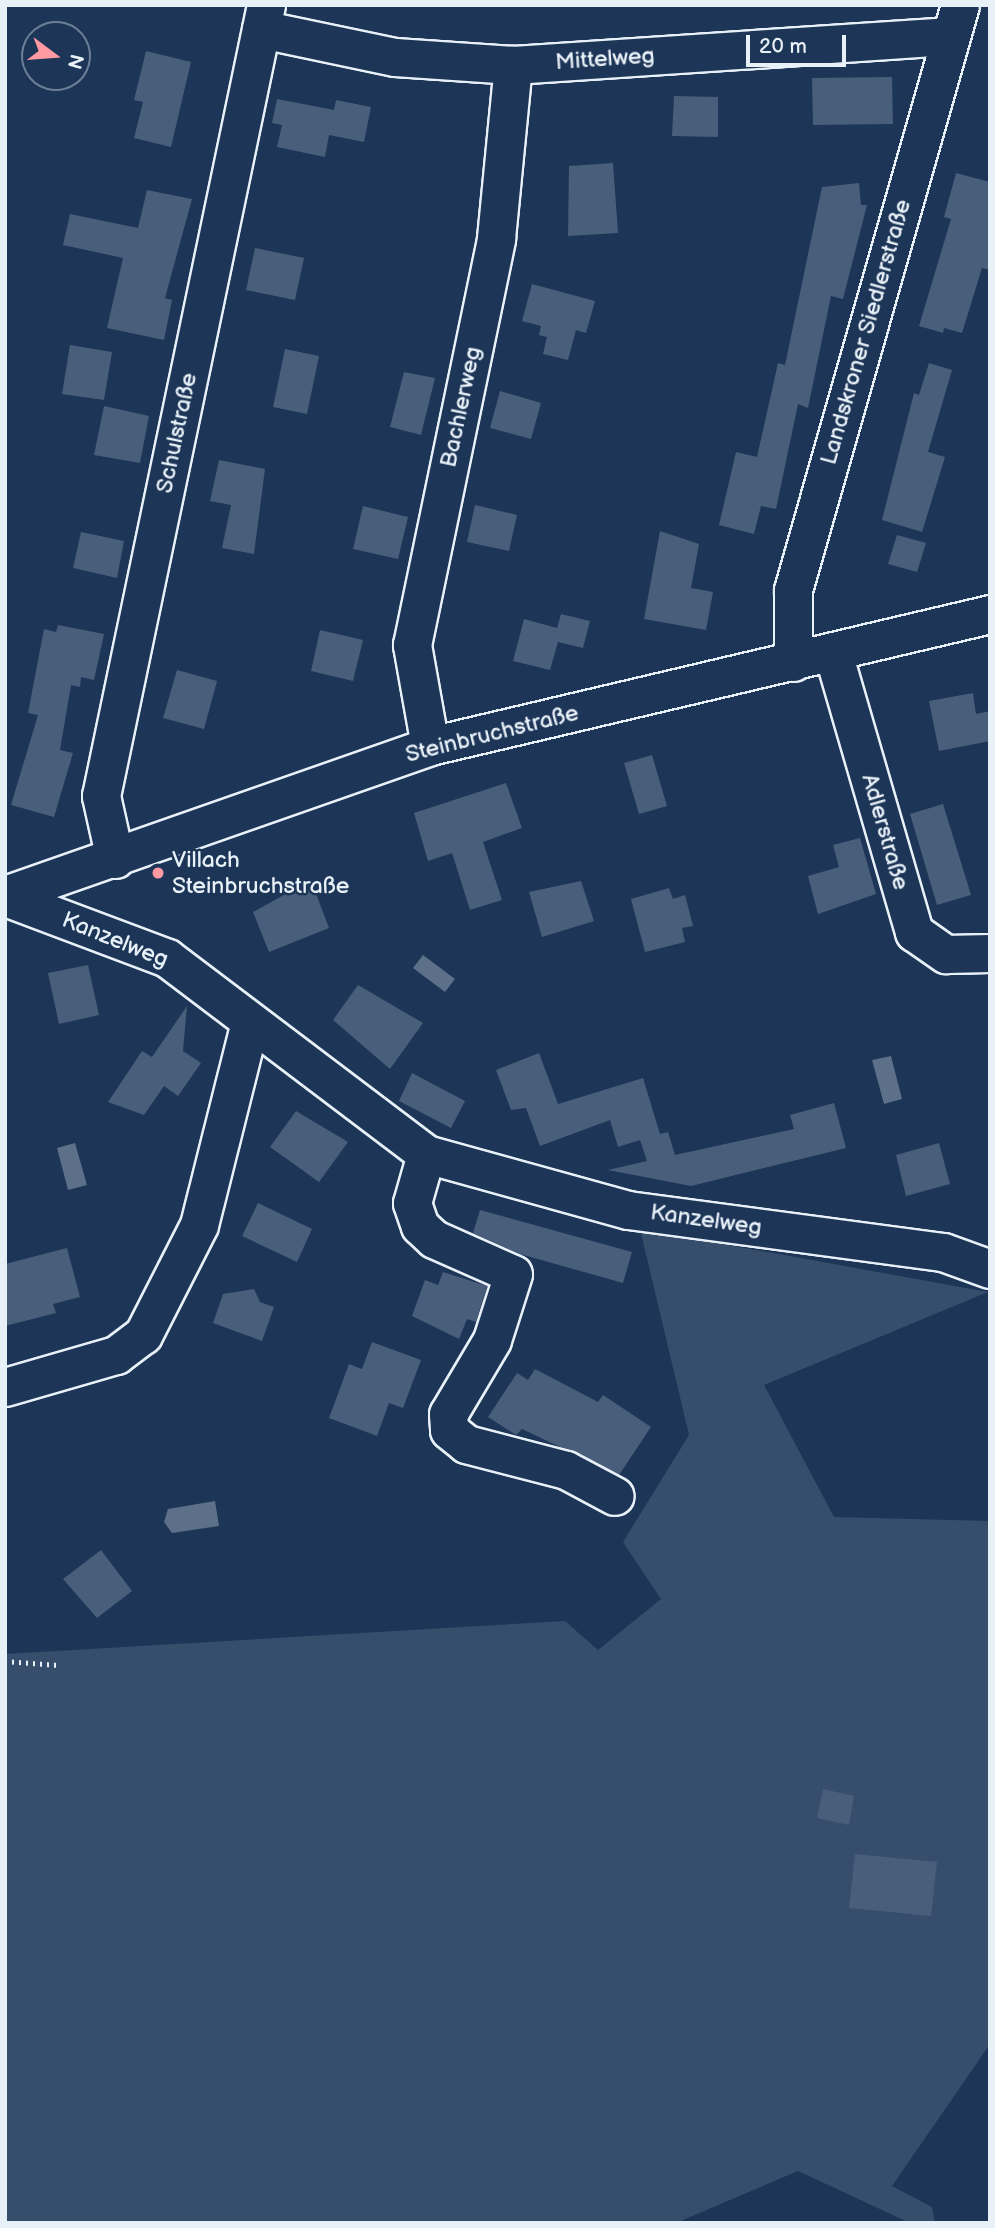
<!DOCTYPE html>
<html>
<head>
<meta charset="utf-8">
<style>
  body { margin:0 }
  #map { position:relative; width:995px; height:2228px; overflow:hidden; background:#1d3557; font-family:"Balsamiq Sans",sans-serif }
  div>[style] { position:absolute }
  .green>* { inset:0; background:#374d6c }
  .water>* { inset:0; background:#5d7089 }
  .building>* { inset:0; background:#495e7a }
  .path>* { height:4.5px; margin-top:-2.25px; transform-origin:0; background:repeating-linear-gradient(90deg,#e8f1f8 0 2px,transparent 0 7px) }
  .roads { filter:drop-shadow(2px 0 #e8f1f8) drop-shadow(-2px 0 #e8f1f8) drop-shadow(0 2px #e8f1f8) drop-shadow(0 -2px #e8f1f8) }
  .minor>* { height:37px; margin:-18.5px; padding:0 18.5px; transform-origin:18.5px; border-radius:18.5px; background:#1d3557 }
  .dots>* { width:19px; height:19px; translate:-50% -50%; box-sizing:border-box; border:4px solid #1d3557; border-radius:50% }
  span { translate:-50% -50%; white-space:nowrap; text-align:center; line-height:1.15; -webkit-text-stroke:5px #1d3557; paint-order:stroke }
  .street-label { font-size:23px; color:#e8f1f8 }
  .poi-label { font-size:23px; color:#e8f1f8 }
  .left { translate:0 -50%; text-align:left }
  .frame { position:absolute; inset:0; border:7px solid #e8f1f8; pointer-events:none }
  .north { position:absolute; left:21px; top:21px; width:70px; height:70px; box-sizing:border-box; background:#1d3557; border:2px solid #6e8097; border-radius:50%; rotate:106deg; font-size:19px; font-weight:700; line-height:28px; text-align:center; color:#e8f1f8 }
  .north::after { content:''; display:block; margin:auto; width:24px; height:32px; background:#ff9aa2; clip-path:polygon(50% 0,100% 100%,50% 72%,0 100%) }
  .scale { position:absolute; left:746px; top:35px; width:100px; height:32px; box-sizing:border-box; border:4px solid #e8f1f8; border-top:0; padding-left:9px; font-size:21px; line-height:24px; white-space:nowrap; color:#e8f1f8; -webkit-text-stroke:5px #1d3557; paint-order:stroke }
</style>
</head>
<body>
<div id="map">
  <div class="green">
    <div style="clip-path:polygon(640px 1229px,988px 1292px,764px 1385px,834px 1517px,990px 1521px,990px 2044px,892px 2186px,932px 2207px,935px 2223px,910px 2223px,798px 2171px,676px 2223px,5px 2223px,5px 1654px,565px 1621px,598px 1650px,661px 1599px,623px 1542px,689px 1435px)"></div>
  </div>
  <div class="water">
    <div style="clip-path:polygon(423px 955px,455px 979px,445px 992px,413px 968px)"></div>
    <div style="clip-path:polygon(891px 1056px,902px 1099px,884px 1104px,872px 1060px)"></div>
    <div style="clip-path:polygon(75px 1143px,87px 1185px,68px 1190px,57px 1148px)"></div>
    <div style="clip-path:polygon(215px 1501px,219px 1526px,172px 1533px,164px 1522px,168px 1509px)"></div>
  </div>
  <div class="building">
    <div style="clip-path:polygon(146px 51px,191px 62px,171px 147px,134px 138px,143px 102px,134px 100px)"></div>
    <div style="clip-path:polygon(892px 77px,893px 124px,813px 125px,812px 78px)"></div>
    <div style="clip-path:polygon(674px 96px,718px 97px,718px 137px,672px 136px)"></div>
    <div style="clip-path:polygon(277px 99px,334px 110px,336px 100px,371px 107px,364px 142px,329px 135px,325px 157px,277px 147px,282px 125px,272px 123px)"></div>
    <div style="clip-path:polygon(613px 163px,618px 233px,568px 236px,569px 166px)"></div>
    <div style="clip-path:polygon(956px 173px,990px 182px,990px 270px,982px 268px,962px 333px,944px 328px,943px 333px,919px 326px,951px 219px,944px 217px)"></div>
    <div style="clip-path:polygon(859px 183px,861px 205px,867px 205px,843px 299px,831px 296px,808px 408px,798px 404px,776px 509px,761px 506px,754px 534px,719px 525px,736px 452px,757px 457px,778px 363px,785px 365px,822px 187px)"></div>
    <div style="clip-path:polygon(147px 190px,192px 199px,165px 298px,172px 300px,164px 340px,107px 328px,123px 258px,63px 245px,70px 214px,138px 228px)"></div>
    <div style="clip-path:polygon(255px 248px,304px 258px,295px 300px,246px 290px)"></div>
    <div style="clip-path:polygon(532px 284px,595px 301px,586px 333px,576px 330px,568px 360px,543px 354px,547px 337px,539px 335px,541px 326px,522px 321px)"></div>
    <div style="clip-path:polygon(70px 345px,112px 352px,104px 400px,62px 394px)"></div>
    <div style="clip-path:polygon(285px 349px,319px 356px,307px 414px,273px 407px)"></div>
    <div style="clip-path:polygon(929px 363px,952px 370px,928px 452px,945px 457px,922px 532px,882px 520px,914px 393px,919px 395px)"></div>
    <div style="clip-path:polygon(404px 372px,435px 378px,421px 435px,390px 427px)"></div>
    <div style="clip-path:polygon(500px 391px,541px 403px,531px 439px,490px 428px)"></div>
    <div style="clip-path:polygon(104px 406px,149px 416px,140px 463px,94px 455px)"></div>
    <div style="clip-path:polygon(219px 460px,265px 469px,254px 554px,222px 548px,231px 505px,210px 501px)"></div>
    <div style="clip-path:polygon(475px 505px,517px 515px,509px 551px,467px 542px)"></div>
    <div style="clip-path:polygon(363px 506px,408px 517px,398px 559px,353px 549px)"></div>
    <div style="clip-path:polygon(660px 531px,699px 544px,691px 588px,713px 592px,706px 630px,644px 619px)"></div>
    <div style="clip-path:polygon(81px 532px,124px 541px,117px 578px,73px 568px)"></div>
    <div style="clip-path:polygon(897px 535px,926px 543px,917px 572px,888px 564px)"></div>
    <div style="clip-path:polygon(561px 614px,590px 621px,583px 648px,558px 642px,550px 670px,513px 661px,524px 619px,557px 628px)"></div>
    <div style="clip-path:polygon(58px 625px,104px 634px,94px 680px,81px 677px,80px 687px,71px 685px,60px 750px,73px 753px,54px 817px,11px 805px,38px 715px,28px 713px,44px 629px,56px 632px)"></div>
    <div style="clip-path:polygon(320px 630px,363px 640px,353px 681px,311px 671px)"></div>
    <div style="clip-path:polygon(177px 670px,217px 681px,204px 729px,163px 718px)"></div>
    <div style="clip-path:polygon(973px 693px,976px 714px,990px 711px,990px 741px,939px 751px,929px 701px)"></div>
    <div style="clip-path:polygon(652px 755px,667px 806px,639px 814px,624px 763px)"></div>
    <div style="clip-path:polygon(506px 783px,522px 828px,483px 842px,502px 900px,470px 910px,452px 853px,428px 861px,414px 813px)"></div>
    <div style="clip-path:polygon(943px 804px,971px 895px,937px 905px,910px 814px)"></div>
    <div style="clip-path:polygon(860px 838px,876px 894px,818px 914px,808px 876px,839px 867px,833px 845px)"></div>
    <div style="clip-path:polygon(311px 880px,329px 928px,269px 952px,253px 912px)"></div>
    <div style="clip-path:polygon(581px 881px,594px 921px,542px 937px,529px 892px)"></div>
    <div style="clip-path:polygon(669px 888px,673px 899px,685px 895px,693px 926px,682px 928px,685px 942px,645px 952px,631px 899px)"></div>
    <div style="clip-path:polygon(88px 965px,99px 1015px,59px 1024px,48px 973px)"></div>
    <div style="clip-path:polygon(358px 985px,423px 1023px,390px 1069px,333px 1020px)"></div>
    <div style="clip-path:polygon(187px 1006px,183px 1051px,201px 1063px,178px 1096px,164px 1086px,144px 1115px,108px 1102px,142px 1051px,152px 1057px)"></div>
    <div style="clip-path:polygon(539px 1053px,558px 1104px,643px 1078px,660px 1134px,668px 1132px,675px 1155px,794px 1129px,790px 1115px,834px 1103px,846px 1148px,691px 1186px,608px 1170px,647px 1161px,640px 1140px,618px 1147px,610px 1120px,540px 1146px,526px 1108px,511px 1110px,496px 1070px)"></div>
    <div style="clip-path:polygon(412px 1073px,465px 1101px,451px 1128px,399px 1101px)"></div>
    <div style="clip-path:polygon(296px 1111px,348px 1142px,319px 1182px,270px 1147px)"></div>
    <div style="clip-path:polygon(939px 1143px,950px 1184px,906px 1196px,896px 1155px)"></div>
    <div style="clip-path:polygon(258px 1203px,312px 1229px,297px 1262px,242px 1236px)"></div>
    <div style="clip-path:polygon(480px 1210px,632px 1252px,623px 1283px,520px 1254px,473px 1233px)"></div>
    <div style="clip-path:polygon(67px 1248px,80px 1297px,53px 1304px,56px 1313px,5px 1326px,5px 1264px)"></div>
    <div style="clip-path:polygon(443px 1272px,487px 1286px,476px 1322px,467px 1319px,459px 1339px,412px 1316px,425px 1280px,438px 1285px)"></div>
    <div style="clip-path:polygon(254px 1289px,260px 1302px,274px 1307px,262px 1341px,213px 1323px,223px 1294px)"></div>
    <div style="clip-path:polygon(372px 1342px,421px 1360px,403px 1408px,389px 1403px,377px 1436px,329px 1418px,349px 1364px,362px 1369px)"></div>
    <div style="clip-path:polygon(535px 1369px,598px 1402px,603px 1395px,651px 1427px,619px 1475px,522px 1429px,516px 1435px,488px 1417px,517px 1373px,528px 1380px)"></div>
    <div style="clip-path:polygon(101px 1550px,132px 1591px,97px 1618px,63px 1579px)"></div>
    <div style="clip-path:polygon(823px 1789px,854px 1796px,849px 1825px,817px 1818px)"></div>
    <div style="clip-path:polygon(855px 1854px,937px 1862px,931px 1916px,849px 1908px)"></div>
  </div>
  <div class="path">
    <div style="left:5px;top:1661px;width:53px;rotate:4.3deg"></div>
  </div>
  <div class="roads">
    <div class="minor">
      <div style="left:261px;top:29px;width:137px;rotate:11.8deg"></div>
      <div style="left:395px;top:57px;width:118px;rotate:3.9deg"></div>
      <div style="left:513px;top:65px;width:439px;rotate:-3.8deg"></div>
      <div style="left:833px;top:653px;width:291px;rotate:73.8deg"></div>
      <div style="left:914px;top:932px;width:39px;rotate:35deg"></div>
      <div style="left:946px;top:954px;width:44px;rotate:-1.3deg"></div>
      <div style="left:793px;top:662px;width:72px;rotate:-90deg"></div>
      <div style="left:793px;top:590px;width:608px;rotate:-74.07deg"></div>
      <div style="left:430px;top:746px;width:103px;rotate:-100.1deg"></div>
      <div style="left:412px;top:645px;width:416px;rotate:-78.3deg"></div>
      <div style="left:496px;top:238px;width:174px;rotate:-84.4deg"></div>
      <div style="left:115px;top:859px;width:65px;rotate:-102.5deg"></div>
      <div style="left:101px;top:796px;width:808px;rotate:-78.22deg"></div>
      <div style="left:5px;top:895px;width:450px;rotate:-19.3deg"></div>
      <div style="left:430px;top:746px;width:575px;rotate:-13.26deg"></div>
      <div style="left:5px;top:897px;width:173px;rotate:20.6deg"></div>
      <div style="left:167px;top:958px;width:325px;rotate:37.1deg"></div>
      <div style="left:426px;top:1154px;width:210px;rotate:15.5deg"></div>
      <div style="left:628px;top:1210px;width:318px;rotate:7.6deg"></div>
      <div style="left:943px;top:1252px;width:50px;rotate:19.9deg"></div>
      <div style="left:426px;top:1154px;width:51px;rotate:105.9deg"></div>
      <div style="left:412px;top:1203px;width:24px;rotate:71deg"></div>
      <div style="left:420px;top:1226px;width:19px;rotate:43deg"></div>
      <div style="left:434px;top:1239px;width:86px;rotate:23.9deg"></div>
      <div style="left:513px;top:1274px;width:69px;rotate:107.7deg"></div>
      <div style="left:492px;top:1340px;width:86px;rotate:120.7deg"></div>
      <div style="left:448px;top:1414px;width:16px;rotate:86deg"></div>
      <div style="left:449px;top:1430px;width:22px;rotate:39deg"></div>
      <div style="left:466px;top:1444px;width:103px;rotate:14.6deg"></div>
      <div style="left:566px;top:1470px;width:55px;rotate:28deg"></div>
      <div style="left:5px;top:1387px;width:116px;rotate:-16.1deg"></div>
      <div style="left:116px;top:1355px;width:34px;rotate:-37deg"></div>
      <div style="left:143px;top:1335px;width:123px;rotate:-63deg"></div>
      <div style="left:199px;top:1225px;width:209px;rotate:-75.9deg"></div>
    </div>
  </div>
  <div class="dots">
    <div style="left:158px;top:873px;background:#ff9aa2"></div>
  </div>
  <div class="street-label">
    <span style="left:605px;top:59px;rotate:-4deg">Mittelweg</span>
    <span style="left:866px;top:332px;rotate:-74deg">Landskroner Siedlerstraße</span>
    <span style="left:461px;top:407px;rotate:-78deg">Bachlerweg</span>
    <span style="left:177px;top:433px;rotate:-78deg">Schulstraße</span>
    <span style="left:492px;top:734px;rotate:-14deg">Steinbruchstraße</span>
    <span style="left:885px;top:832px;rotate:74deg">Adlerstraße</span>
    <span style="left:115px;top:940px;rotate:22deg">Kanzelweg</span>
    <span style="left:706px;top:1220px;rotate:8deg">Kanzelweg</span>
  </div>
  <div class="poi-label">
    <span class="left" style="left:172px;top:873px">Villach<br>Steinbruchstraße</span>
  </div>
  <div class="frame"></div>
  <div class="north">N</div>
  <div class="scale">20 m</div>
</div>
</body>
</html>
